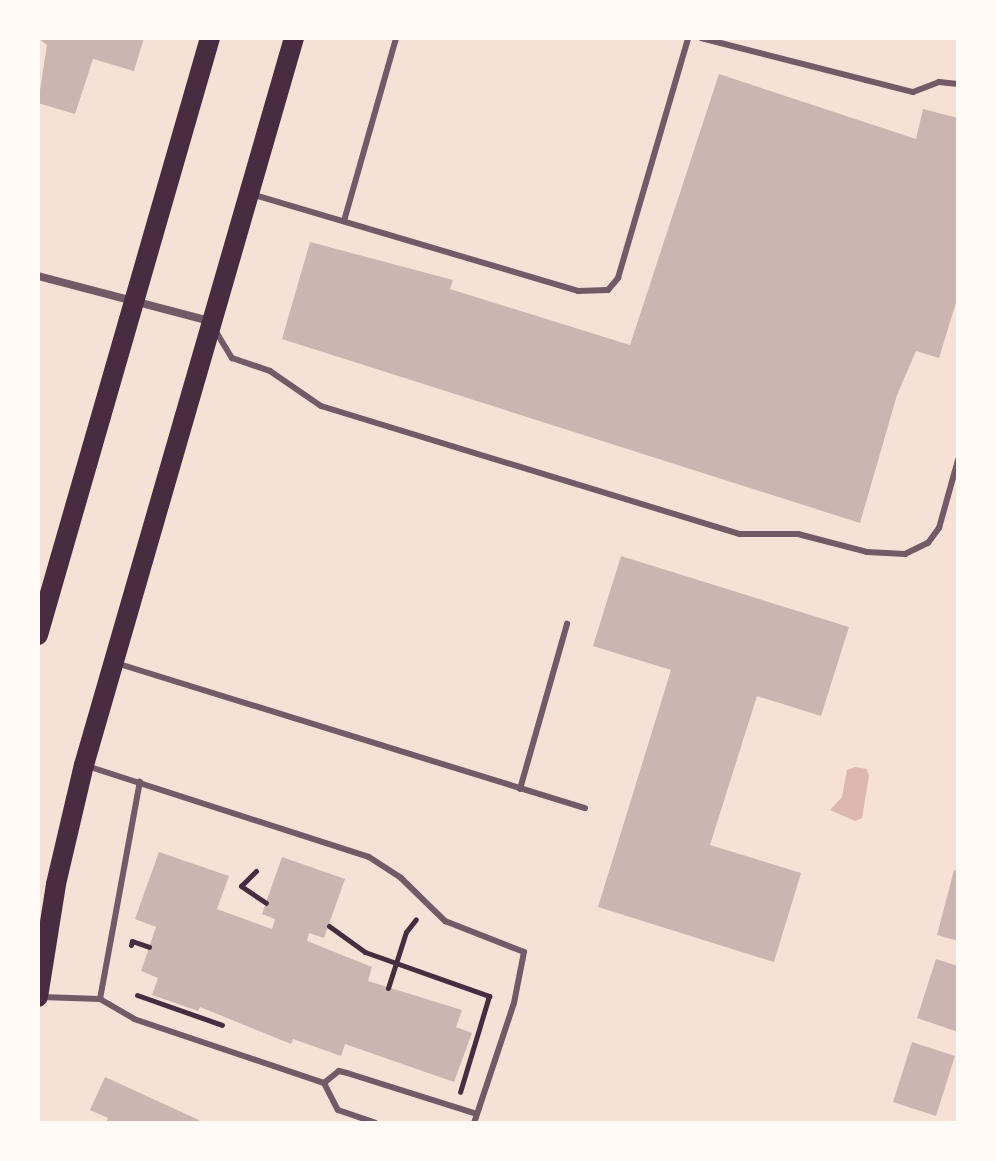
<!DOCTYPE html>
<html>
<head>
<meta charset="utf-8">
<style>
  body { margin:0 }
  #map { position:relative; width:996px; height:1161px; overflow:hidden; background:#f7e1d7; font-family:Merriweather,serif }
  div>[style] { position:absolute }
  .water>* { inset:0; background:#dcb8b0 }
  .building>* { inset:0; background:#ccb4b1 }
  .path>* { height:5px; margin:-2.5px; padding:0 2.5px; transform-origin:2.5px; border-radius:2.5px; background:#4a2c40 }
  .service>* { height:6px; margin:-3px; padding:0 3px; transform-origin:3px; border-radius:3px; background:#755966 }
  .minor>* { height:8px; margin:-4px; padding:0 4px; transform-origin:4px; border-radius:4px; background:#755966 }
  .primary>* { height:20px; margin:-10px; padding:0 10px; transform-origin:10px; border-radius:10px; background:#4a2c40 }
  span { translate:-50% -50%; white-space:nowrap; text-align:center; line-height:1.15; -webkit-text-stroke:6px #fffaf5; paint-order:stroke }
  .frame { position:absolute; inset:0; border:40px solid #fffaf5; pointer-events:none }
</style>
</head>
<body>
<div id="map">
  <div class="water">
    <div style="clip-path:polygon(855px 767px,867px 769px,869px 776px,862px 818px,855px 821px,830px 810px,842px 797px,847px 770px)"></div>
  </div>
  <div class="building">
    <div style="clip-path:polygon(38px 38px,144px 38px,134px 71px,93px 59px,75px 114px,38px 103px,47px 45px)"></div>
    <div style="clip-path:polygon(719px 74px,916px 139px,923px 109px,958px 118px,958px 296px,939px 358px,916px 351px,897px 395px,860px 523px,282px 339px,310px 242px,453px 280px,450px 289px,630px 345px)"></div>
    <div style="clip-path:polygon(621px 556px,849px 627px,821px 716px,757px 696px,710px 845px,801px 873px,774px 962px,598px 907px,671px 670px,593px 646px)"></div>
    <div style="clip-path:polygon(159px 852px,229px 876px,217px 909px,272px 929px,275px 919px,262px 914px,282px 857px,345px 879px,324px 938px,309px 933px,307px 941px,372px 967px,368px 981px,462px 1010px,456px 1027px,472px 1033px,454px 1082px,345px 1044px,341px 1056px,293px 1039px,291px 1044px,200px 1007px,198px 1011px,152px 995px,158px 978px,141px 971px,156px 927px,135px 919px)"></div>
    <div style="clip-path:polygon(954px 870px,958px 871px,958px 941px,937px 935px)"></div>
    <div style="clip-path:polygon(936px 959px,958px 966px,958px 1032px,917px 1018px)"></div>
    <div style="clip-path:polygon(912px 1042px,955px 1056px,936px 1116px,893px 1102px)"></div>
    <div style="clip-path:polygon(105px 1077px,199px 1120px,198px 1123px,106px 1123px,108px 1118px,90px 1110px)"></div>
  </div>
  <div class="path">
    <div style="left:256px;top:871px;width:21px;rotate:135deg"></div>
    <div style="left:241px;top:886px;width:30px;rotate:34deg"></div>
    <div style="left:329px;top:926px;width:44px;rotate:35.8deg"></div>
    <div style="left:365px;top:952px;width:132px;rotate:19.5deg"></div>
    <div style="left:489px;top:996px;width:100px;rotate:106.8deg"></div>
    <div style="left:131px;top:945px;width:4px;rotate:-76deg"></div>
    <div style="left:132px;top:941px;width:18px;rotate:19deg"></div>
    <div style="left:388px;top:988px;width:59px;rotate:-72.2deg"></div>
    <div style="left:406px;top:932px;width:16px;rotate:-52deg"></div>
    <div style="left:137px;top:995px;width:90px;rotate:19.4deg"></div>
  </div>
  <div class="service">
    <div style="left:701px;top:38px;width:219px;rotate:14.3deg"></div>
    <div style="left:913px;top:92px;width:28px;rotate:-21deg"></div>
    <div style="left:939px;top:82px;width:19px;rotate:6deg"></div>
    <div style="left:251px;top:194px;width:341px;rotate:16.5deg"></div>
    <div style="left:578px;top:291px;width:30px;rotate:-2deg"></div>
    <div style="left:608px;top:290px;width:16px;rotate:-50deg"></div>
    <div style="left:618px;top:278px;width:250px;rotate:-73.7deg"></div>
    <div style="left:344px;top:221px;width:190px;rotate:-74.1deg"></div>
    <div style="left:215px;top:330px;width:33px;rotate:59deg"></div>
    <div style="left:232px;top:358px;width:40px;rotate:18.9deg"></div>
    <div style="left:270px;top:371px;width:62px;rotate:34.5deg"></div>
    <div style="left:321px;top:406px;width:438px;rotate:17deg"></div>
    <div style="left:740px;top:534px;width:58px"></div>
    <div style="left:798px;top:534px;width:71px;rotate:14.6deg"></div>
    <div style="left:867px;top:552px;width:38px;rotate:3deg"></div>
    <div style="left:905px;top:554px;width:25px;rotate:-26deg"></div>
    <div style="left:928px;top:543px;width:19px;rotate:-54deg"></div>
    <div style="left:939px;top:528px;width:71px;rotate:-74.4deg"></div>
    <div style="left:116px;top:663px;width:491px;rotate:17.2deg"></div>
    <div style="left:87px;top:766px;width:296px;rotate:17.9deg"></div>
    <div style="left:369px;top:857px;width:38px;rotate:33deg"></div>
    <div style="left:401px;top:878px;width:62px;rotate:44.3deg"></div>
    <div style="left:445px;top:921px;width:85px;rotate:21.4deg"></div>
    <div style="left:524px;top:952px;width:52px;rotate:101.1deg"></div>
    <div style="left:514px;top:1003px;width:126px;rotate:108.4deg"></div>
    <div style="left:520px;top:789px;width:172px;rotate:-74.1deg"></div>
    <div style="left:42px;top:997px;width:58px;rotate:2deg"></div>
    <div style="left:100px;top:999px;width:39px;rotate:30deg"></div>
    <div style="left:134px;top:1019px;width:200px;rotate:18.6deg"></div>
    <div style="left:100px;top:999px;width:221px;rotate:-79.6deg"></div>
    <div style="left:324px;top:1083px;width:19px;rotate:-39deg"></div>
    <div style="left:339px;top:1071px;width:8px;rotate:14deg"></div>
    <div style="left:347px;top:1073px;width:136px;rotate:17.5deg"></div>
    <div style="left:324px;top:1083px;width:30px;rotate:63deg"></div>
    <div style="left:338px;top:1110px;width:39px;rotate:19deg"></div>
  </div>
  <div class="minor">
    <div style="left:38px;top:276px;width:178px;rotate:14.7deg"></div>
  </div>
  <div class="primary">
    <div style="left:38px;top:635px;width:621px;rotate:-73.93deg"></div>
    <div style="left:38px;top:997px;width:114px;rotate:-80.9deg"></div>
    <div style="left:56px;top:884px;width:122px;rotate:-76.8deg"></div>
    <div style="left:84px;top:765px;width:757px;rotate:-73.89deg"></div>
  </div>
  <div class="frame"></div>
</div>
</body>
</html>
